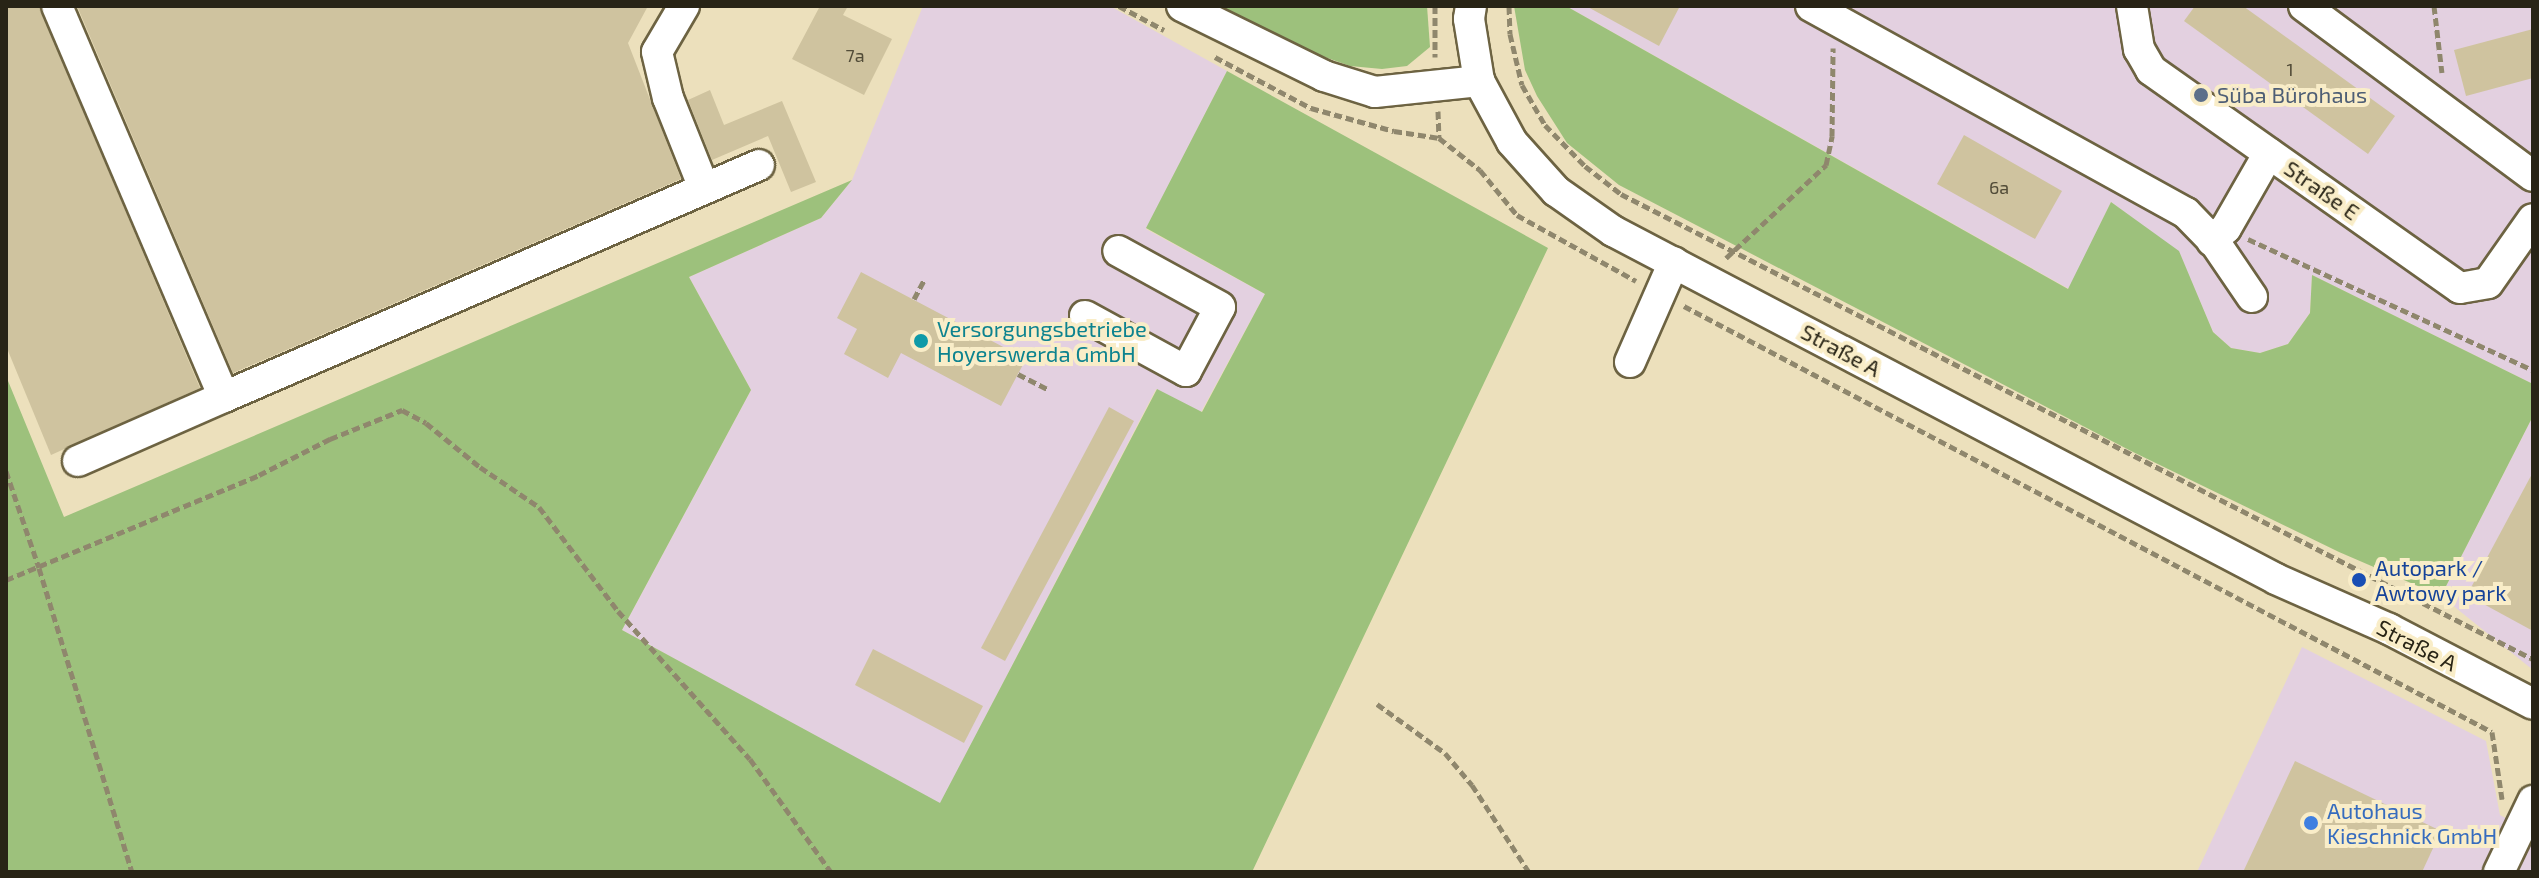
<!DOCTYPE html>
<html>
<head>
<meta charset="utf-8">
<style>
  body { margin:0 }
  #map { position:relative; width:2539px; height:878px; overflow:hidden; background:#ece0bc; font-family:"Exo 2",sans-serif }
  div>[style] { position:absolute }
  .commercial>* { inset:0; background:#e3d0e0 }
  .green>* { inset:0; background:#9dc17c }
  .building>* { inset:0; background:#cfc39f }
  .path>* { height:5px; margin-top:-2.5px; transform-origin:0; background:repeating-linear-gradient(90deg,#8f876d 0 8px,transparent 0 12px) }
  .roads { filter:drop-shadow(2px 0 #6d6342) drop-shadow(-2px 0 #6d6342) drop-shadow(0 2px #6d6342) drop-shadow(0 -2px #6d6342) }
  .minor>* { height:30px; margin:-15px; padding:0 15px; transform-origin:15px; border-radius:15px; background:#fff }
  .dots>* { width:22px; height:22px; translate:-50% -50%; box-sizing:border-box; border:4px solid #f9edc8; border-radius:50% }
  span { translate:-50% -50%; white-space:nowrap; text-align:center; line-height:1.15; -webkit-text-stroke:8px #f9edc8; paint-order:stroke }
  .number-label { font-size:18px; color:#524c38 }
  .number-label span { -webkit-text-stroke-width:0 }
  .service-label { font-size:22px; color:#4e5e75 }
  .left { translate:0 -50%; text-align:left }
  .street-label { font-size:22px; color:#282416 }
  .culture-label { font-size:22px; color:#0d838f }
  .transit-label { font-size:22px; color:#164399 }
  .shop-label { font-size:22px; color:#366cbe }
  .frame { position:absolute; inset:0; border:8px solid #282416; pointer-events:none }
</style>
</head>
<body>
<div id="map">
  <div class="commercial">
    <div style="clip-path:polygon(923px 6px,1110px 6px,1227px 71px,1146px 229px,1265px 294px,1201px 412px,1156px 389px,940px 804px,622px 630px,751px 390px,689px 277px,821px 218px,852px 180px)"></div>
    <div style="clip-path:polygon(1566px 6px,2533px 6px,2533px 384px,2312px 275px,2310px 313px,2288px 344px,2260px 353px,2231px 348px,2213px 332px,2179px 252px,2111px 202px,2069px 289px)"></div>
    <div style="clip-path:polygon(2533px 416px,2533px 670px,2441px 596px)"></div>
    <div style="clip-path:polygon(2302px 647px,2486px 741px,2500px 815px,2533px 833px,2533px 872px,2197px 872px)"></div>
  </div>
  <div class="green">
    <div style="clip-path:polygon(1220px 6px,1427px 6px,1430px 47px,1407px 66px,1382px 69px,1350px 66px,1319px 55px)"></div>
    <div style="clip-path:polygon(1514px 6px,1566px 6px,2068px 289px,2111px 202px,2179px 251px,2213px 332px,2231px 348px,2260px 353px,2288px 344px,2310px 313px,2312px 275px,2533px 384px,2533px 416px,2441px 596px,2339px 552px,2131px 451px,1619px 185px,1567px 143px,1537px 96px,1525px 70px)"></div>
    <div style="clip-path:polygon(1227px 71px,1548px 248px,1252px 872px,6px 872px,6px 376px,64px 517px,852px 180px,821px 218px,689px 277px,751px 390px,622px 630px,940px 803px,1157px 389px,1202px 412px,1265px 294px,1146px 228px)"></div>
  </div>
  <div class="building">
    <div style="clip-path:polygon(6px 6px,39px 6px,200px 388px,51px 455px,6px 346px)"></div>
    <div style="clip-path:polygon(77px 6px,648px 6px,628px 43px,681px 179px,233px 373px)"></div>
    <div style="clip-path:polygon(820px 6px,848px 6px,843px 15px,892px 39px,864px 95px,792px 59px)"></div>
    <div style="clip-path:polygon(1586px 6px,1680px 6px,1659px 46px)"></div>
    <div style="clip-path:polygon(2195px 6px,2243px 6px,2395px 116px,2368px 154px,2184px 21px)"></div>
    <div style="clip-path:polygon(2533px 29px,2533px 78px,2466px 96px,2454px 50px)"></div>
    <div style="clip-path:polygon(710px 90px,724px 125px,782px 101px,816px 182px,791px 192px,768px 136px,712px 160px,688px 100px)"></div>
    <div style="clip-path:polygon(1964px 135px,2062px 191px,2035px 239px,1937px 184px)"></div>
    <div style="clip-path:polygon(861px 272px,1026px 359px,1001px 406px,901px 353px,888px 378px,844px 354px,857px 329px,837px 318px)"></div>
    <div style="clip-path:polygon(1109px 407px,1134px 421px,1005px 661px,981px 648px)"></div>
    <div style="clip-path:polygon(2533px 472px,2533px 631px,2467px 595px)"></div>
    <div style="clip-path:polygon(873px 649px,983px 706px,964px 743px,855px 685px)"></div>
    <div style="clip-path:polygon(2295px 761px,2441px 831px,2422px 872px,2243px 872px)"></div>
  </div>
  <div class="path">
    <div style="left:1119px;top:6px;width:51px;rotate:28.1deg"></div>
    <div style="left:1435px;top:6px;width:51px;rotate:90deg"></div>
    <div style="left:1509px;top:6px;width:28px;rotate:88deg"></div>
    <div style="left:1510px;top:34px;width:52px;rotate:76.8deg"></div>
    <div style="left:1522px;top:85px;width:46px;rotate:60.1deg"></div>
    <div style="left:1545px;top:125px;width:57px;rotate:45.7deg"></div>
    <div style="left:1585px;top:166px;width:46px;rotate:37.9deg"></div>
    <div style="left:1621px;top:194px;width:1024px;rotate:27.02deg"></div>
    <div style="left:2434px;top:6px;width:67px;rotate:83.2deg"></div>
    <div style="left:1215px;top:57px;width:109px;rotate:28deg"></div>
    <div style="left:1311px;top:108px;width:86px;rotate:15.5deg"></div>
    <div style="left:1394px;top:131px;width:46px;rotate:8.8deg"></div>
    <div style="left:1439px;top:138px;width:52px;rotate:38deg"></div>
    <div style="left:1480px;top:170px;width:58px;rotate:50.6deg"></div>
    <div style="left:1517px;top:215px;width:136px;rotate:29deg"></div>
    <div style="left:1438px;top:111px;width:27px;rotate:88deg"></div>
    <div style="left:2248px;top:239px;width:314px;rotate:24.7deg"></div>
    <div style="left:1726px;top:258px;width:137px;rotate:-42.9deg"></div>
    <div style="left:1826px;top:165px;width:30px;rotate:-78deg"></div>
    <div style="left:1832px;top:136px;width:88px;rotate:-89.3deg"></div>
    <div style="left:914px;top:299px;width:21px;rotate:-62deg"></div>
    <div style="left:1684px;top:306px;width:913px;rotate:27.8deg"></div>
    <div style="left:2492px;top:732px;width:68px;rotate:81.5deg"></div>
    <div style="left:1018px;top:374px;width:34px;rotate:27deg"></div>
    <div style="left:6px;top:471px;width:102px;rotate:71.2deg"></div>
    <div style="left:39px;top:568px;width:318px;rotate:73deg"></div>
    <div style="left:6px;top:580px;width:274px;rotate:-22.5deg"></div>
    <div style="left:259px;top:475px;width:80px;rotate:-26.9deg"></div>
    <div style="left:330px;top:439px;width:78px;rotate:-21.9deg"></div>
    <div style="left:402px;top:410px;width:27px;rotate:28deg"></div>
    <div style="left:426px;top:423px;width:70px;rotate:39.2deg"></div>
    <div style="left:480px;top:467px;width:71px;rotate:34.1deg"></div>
    <div style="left:539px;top:507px;width:131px;rotate:52.8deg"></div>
    <div style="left:618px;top:611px;width:198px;rotate:48.3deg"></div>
    <div style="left:750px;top:759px;width:139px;rotate:54.4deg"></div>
    <div style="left:1377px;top:704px;width:84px;rotate:35.8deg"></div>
    <div style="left:1445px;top:753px;width:42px;rotate:49.8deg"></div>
    <div style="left:1472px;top:785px;width:104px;rotate:56.8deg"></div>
  </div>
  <div class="roads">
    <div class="minor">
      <div style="left:57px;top:6px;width:425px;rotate:66.9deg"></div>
      <div style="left:224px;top:397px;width:583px;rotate:-23.44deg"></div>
      <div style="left:684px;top:6px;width:53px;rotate:120.4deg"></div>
      <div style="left:657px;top:52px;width:47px;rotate:76.6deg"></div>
      <div style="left:668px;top:98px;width:97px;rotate:68.2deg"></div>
      <div style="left:1182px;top:6px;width:158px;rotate:26.2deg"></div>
      <div style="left:1324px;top:76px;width:53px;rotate:17.4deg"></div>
      <div style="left:1375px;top:92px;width:105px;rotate:-6deg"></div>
      <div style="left:1471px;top:6px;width:13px;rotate:99deg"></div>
      <div style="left:1469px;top:19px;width:63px;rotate:80.8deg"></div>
      <div style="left:1479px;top:81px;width:69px;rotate:61.6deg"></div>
      <div style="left:1512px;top:142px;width:66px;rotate:48.1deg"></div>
      <div style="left:1556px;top:191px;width:70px;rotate:35.1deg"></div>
      <div style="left:1613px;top:231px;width:749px;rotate:27.69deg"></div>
      <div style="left:2276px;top:579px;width:124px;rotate:23.9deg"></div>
      <div style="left:2389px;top:629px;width:162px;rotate:27.5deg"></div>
      <div style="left:1811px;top:6px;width:428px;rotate:28.9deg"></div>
      <div style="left:2186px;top:213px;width:43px;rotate:45.9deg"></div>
      <div style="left:2216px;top:244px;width:64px;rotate:55.8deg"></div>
      <div style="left:2132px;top:6px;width:44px;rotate:80.8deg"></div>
      <div style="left:2139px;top:49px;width:24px;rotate:60deg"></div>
      <div style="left:2151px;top:70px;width:378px;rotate:35.2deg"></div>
      <div style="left:2460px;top:288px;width:28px;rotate:-10deg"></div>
      <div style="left:2488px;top:283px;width:78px;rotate:-54.9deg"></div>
      <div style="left:2304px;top:6px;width:285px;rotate:36.6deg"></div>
      <div style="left:2212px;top:241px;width:19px;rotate:-43deg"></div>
      <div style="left:2226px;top:228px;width:86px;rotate:-60.2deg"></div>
      <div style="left:1085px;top:316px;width:115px;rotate:28.6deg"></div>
      <div style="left:1186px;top:371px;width:72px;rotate:-62deg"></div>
      <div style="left:1220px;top:307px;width:116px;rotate:-151.2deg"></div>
      <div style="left:1630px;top:362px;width:109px;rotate:-66.3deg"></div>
      <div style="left:78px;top:461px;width:159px;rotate:-23.7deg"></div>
      <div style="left:2499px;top:872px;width:79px;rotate:-64.4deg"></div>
    </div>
  </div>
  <div class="dots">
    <div style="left:2201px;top:95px;background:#5c6f8a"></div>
    <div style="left:921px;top:341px;background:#0f9aa8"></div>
    <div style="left:2359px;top:580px;background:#1a4fb4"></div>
    <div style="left:2311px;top:823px;background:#3f7fe0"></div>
  </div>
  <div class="number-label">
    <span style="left:855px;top:55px">7a</span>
    <span style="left:2290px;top:69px">1</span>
    <span style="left:1999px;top:187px">6a</span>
  </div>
  <div class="service-label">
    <span class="left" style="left:2217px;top:95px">Süba Bürohaus</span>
  </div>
  <div class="street-label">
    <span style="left:2322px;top:190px;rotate:35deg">Straße E</span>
    <span style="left:1841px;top:350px;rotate:28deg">Straße A</span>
    <span style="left:2417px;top:645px;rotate:27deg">Straße A</span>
  </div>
  <div class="culture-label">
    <span class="left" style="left:937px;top:341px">Versorgungsbetriebe<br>Hoyerswerda GmbH</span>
  </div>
  <div class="transit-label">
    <span class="left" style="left:2375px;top:580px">Autopark /<br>Awtowy park</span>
  </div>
  <div class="shop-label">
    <span class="left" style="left:2327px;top:823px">Autohaus<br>Kieschnick GmbH</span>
  </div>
  <div class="frame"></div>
</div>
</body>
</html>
